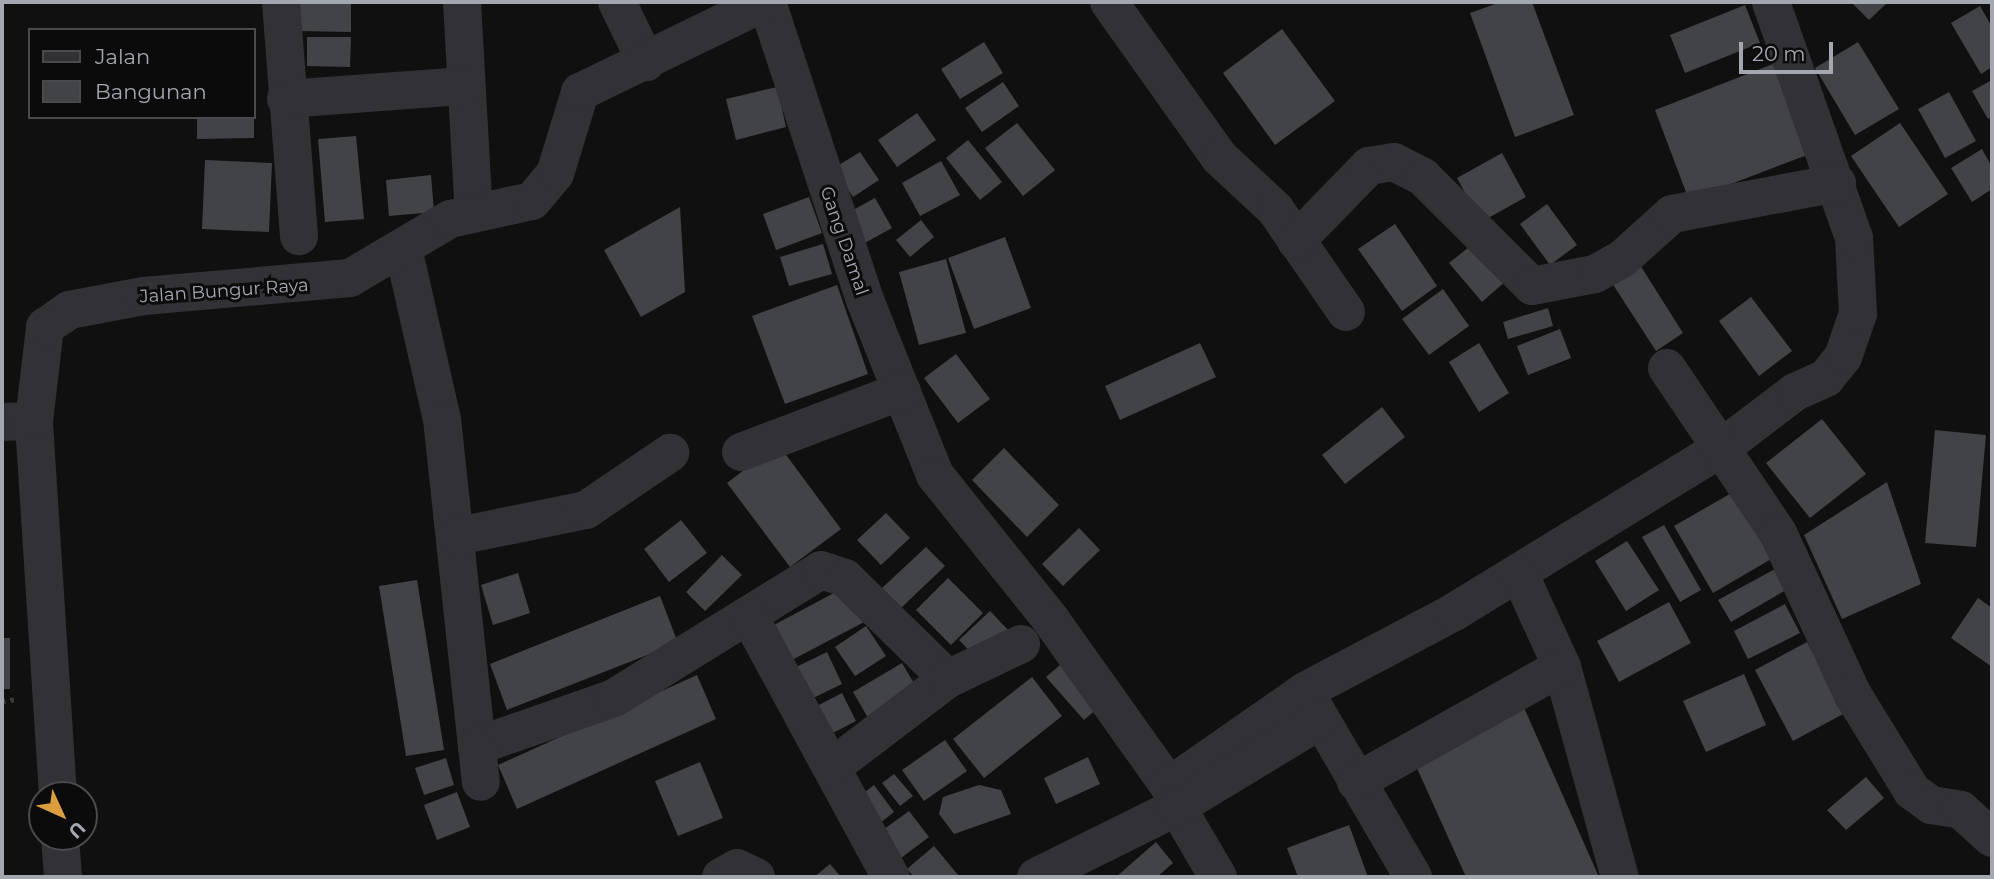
<!DOCTYPE html>
<html>
<head>
<meta charset="utf-8">
<style>
  body { margin:0 }
  #map { position:relative; width:1994px; height:879px; overflow:hidden; background:#101011; font-family:Montserrat,sans-serif }
  div>[style] { position:absolute }
  .building>* { inset:0; background:#424346 }
  .path>* { height:4.5px; margin-top:-2.25px; transform-origin:0; background:repeating-linear-gradient(90deg,#38393d 0 3.5px,transparent 0 8.5px) }
  .minor>* { height:38px; margin:-19px; padding:0 19px; transform-origin:19px; border-radius:19px; background:#323236 }
  span { translate:-50% -50%; white-space:nowrap; text-align:center; line-height:1.15; -webkit-text-stroke:6px #0b0b0c; paint-order:stroke }
  .street-label { font-size:18px; color:#a3a8b0 }
  .frame { position:absolute; inset:0; border:4px solid #a3a8b0; pointer-events:none }
  .legend { position:absolute; left:28px; top:28px; width:228px; height:91px; box-sizing:border-box; background:#0b0b0c; border:2px solid #484a4e; margin:0; padding:9px 12px; list-style:none; font-size:21px; color:#a3a8b0 }
  .legend li { display:flex; align-items:center; gap:14px; height:35px }
  .legend b { width:35px; border:2px solid #484a4e }
  .north { position:absolute; left:28px; top:781px; width:70px; height:70px; box-sizing:border-box; background:#0b0b0c; border:2px solid #484a4e; border-radius:50%; rotate:135deg; font-size:19px; font-weight:700; line-height:28px; text-align:center; color:#a3a8b0 }
  .north::after { content:''; display:block; margin:auto; width:24px; height:32px; background:#db9d3e; clip-path:polygon(50% 0,100% 100%,50% 72%,0 100%) }
  .scale { position:absolute; left:1739px; top:42px; width:94px; height:32px; box-sizing:border-box; border:4px solid #a3a8b0; border-top:0; padding-left:9px; font-size:21px; line-height:24px; white-space:nowrap; color:#a3a8b0; -webkit-text-stroke:5px #0b0b0c; paint-order:stroke }
</style>
</head>
<body>
<div id="map">
  <div class="building">
    <div style="clip-path:polygon(300px 2px,351px 2px,351px 32px,299px 31px)"></div>
    <div style="clip-path:polygon(1501px 2px,1532px 2px,1574px 115px,1515px 137px,1470px 13px)"></div>
    <div style="clip-path:polygon(1851px 2px,1888px 2px,1869px 20px)"></div>
    <div style="clip-path:polygon(1745px 5px,1760px 43px,1685px 73px,1670px 35px)"></div>
    <div style="clip-path:polygon(1980px 6px,1992px 27px,1992px 67px,1981px 74px,1951px 23px)"></div>
    <div style="clip-path:polygon(1282px 29px,1335px 101px,1275px 145px,1223px 73px)"></div>
    <div style="clip-path:polygon(307px 37px,351px 37px,350px 67px,307px 66px)"></div>
    <div style="clip-path:polygon(984px 42px,1003px 73px,960px 99px,941px 69px)"></div>
    <div style="clip-path:polygon(1858px 42px,1899px 109px,1855px 135px,1815px 68px)"></div>
    <div style="clip-path:polygon(1773px 64px,1807px 155px,1689px 200px,1655px 110px)"></div>
    <div style="clip-path:polygon(1992px 80px,1992px 117px,1988px 119px,1972px 91px)"></div>
    <div style="clip-path:polygon(1003px 82px,1019px 106px,982px 132px,965px 108px)"></div>
    <div style="clip-path:polygon(777px 87px,786px 127px,736px 140px,726px 99px)"></div>
    <div style="clip-path:polygon(1949px 92px,1976px 141px,1945px 158px,1918px 109px)"></div>
    <div style="clip-path:polygon(917px 113px,936px 140px,897px 167px,878px 140px)"></div>
    <div style="clip-path:polygon(197px 117px,254px 117px,254px 138px,197px 139px)"></div>
    <div style="clip-path:polygon(1017px 123px,1055px 170px,1023px 196px,985px 148px)"></div>
    <div style="clip-path:polygon(1900px 123px,1948px 194px,1899px 227px,1851px 156px)"></div>
    <div style="clip-path:polygon(356px 136px,364px 219px,325px 222px,318px 139px)"></div>
    <div style="clip-path:polygon(968px 140px,1002px 182px,980px 200px,946px 158px)"></div>
    <div style="clip-path:polygon(1982px 149px,1992px 167px,1992px 189px,1972px 202px,1951px 168px)"></div>
    <div style="clip-path:polygon(860px 152px,879px 180px,853px 197px,834px 168px)"></div>
    <div style="clip-path:polygon(1502px 153px,1526px 197px,1481px 222px,1457px 178px)"></div>
    <div style="clip-path:polygon(205px 160px,272px 163px,269px 232px,202px 229px)"></div>
    <div style="clip-path:polygon(941px 161px,960px 195px,920px 216px,902px 183px)"></div>
    <div style="clip-path:polygon(431px 175px,434px 212px,389px 216px,386px 180px)"></div>
    <div style="clip-path:polygon(809px 197px,822px 233px,776px 250px,763px 214px)"></div>
    <div style="clip-path:polygon(875px 198px,892px 228px,861px 245px,844px 215px)"></div>
    <div style="clip-path:polygon(1547px 204px,1577px 245px,1550px 265px,1520px 224px)"></div>
    <div style="clip-path:polygon(680px 207px,685px 292px,641px 317px,604px 250px)"></div>
    <div style="clip-path:polygon(921px 220px,934px 237px,910px 257px,896px 240px)"></div>
    <div style="clip-path:polygon(1395px 224px,1437px 286px,1402px 311px,1358px 249px)"></div>
    <div style="clip-path:polygon(1005px 237px,1031px 308px,974px 329px,948px 258px)"></div>
    <div style="clip-path:polygon(1474px 243px,1506px 281px,1482px 302px,1449px 263px)"></div>
    <div style="clip-path:polygon(823px 244px,832px 274px,789px 286px,780px 257px)"></div>
    <div style="clip-path:polygon(946px 259px,966px 333px,919px 345px,899px 272px)"></div>
    <div style="clip-path:polygon(1640px 265px,1683px 333px,1656px 351px,1612px 283px)"></div>
    <div style="clip-path:polygon(837px 285px,868px 374px,785px 404px,752px 316px)"></div>
    <div style="clip-path:polygon(1443px 289px,1469px 326px,1429px 355px,1402px 319px)"></div>
    <div style="clip-path:polygon(1751px 297px,1792px 351px,1759px 376px,1719px 321px)"></div>
    <div style="clip-path:polygon(1548px 308px,1553px 326px,1508px 339px,1503px 322px)"></div>
    <div style="clip-path:polygon(1560px 329px,1571px 358px,1528px 375px,1517px 346px)"></div>
    <div style="clip-path:polygon(1200px 343px,1216px 377px,1120px 420px,1105px 386px)"></div>
    <div style="clip-path:polygon(1479px 343px,1509px 393px,1479px 412px,1449px 362px)"></div>
    <div style="clip-path:polygon(956px 354px,990px 399px,958px 423px,924px 378px)"></div>
    <div style="clip-path:polygon(1382px 407px,1405px 437px,1345px 484px,1322px 455px)"></div>
    <div style="clip-path:polygon(1822px 419px,1866px 474px,1810px 518px,1766px 463px)"></div>
    <div style="clip-path:polygon(1935px 430px,1986px 435px,1976px 547px,1925px 543px)"></div>
    <div style="clip-path:polygon(778px 444px,841px 529px,790px 567px,727px 483px)"></div>
    <div style="clip-path:polygon(1004px 448px,1059px 505px,1027px 537px,972px 480px)"></div>
    <div style="clip-path:polygon(1887px 482px,1921px 584px,1842px 619px,1804px 535px)"></div>
    <div style="clip-path:polygon(1735px 491px,1773px 558px,1713px 593px,1674px 526px)"></div>
    <div style="clip-path:polygon(886px 513px,910px 538px,881px 565px,857px 540px)"></div>
    <div style="clip-path:polygon(681px 520px,707px 553px,669px 582px,644px 549px)"></div>
    <div style="clip-path:polygon(1664px 525px,1701px 590px,1680px 602px,1642px 537px)"></div>
    <div style="clip-path:polygon(1079px 528px,1100px 550px,1063px 586px,1042px 564px)"></div>
    <div style="clip-path:polygon(1627px 541px,1659px 590px,1626px 611px,1595px 561px)"></div>
    <div style="clip-path:polygon(926px 547px,945px 566px,901px 608px,882px 588px)"></div>
    <div style="clip-path:polygon(722px 555px,742px 575px,705px 611px,686px 592px)"></div>
    <div style="clip-path:polygon(1775px 569px,1786px 590px,1731px 622px,1718px 600px)"></div>
    <div style="clip-path:polygon(518px 573px,530px 613px,493px 625px,481px 585px)"></div>
    <div style="clip-path:polygon(948px 578px,983px 613px,951px 645px,916px 610px)"></div>
    <div style="clip-path:polygon(417px 580px,444px 750px,406px 756px,379px 586px)"></div>
    <div style="clip-path:polygon(849px 585px,868px 620px,790px 661px,772px 626px)"></div>
    <div style="clip-path:polygon(660px 596px,678px 643px,507px 710px,490px 664px)"></div>
    <div style="clip-path:polygon(1978px 598px,1992px 608px,1992px 667px,1951px 638px)"></div>
    <div style="clip-path:polygon(1669px 602px,1691px 643px,1619px 682px,1597px 641px)"></div>
    <div style="clip-path:polygon(1785px 604px,1800px 633px,1748px 659px,1734px 631px)"></div>
    <div style="clip-path:polygon(990px 611px,1009px 631px,978px 660px,959px 640px)"></div>
    <div style="clip-path:polygon(866px 626px,886px 656px,855px 676px,835px 647px)"></div>
    <div style="clip-path:polygon(2px 638px,10px 638px,10px 689px,2px 689px)"></div>
    <div style="clip-path:polygon(1807px 642px,1845px 713px,1793px 741px,1755px 670px)"></div>
    <div style="clip-path:polygon(827px 652px,842px 684px,807px 701px,792px 669px)"></div>
    <div style="clip-path:polygon(1067px 659px,1104px 703px,1084px 720px,1046px 677px)"></div>
    <div style="clip-path:polygon(902px 663px,921px 695px,871px 723px,853px 692px)"></div>
    <div style="clip-path:polygon(1744px 674px,1766px 725px,1706px 752px,1683px 701px)"></div>
    <div style="clip-path:polygon(697px 675px,716px 719px,517px 809px,498px 765px)"></div>
    <div style="clip-path:polygon(1032px 677px,1062px 716px,984px 778px,953px 739px)"></div>
    <div style="clip-path:polygon(842px 693px,856px 721px,825px 737px,811px 709px)"></div>
    <div style="clip-path:polygon(1521px 701px,1599px 877px,1466px 877px,1416px 766px)"></div>
    <div style="clip-path:polygon(945px 740px,967px 771px,924px 801px,902px 770px)"></div>
    <div style="clip-path:polygon(1088px 757px,1100px 784px,1056px 804px,1044px 778px)"></div>
    <div style="clip-path:polygon(446px 758px,454px 785px,424px 795px,415px 768px)"></div>
    <div style="clip-path:polygon(700px 762px,723px 818px,678px 836px,655px 781px)"></div>
    <div style="clip-path:polygon(894px 774px,913px 796px,900px 806px,882px 783px)"></div>
    <div style="clip-path:polygon(1866px 777px,1884px 798px,1846px 830px,1827px 810px)"></div>
    <div style="clip-path:polygon(874px 785px,894px 812px,876px 826px,856px 799px)"></div>
    <div style="clip-path:polygon(979px 785px,1001px 790px,1011px 814px,954px 834px,939px 814px,943px 797px)"></div>
    <div style="clip-path:polygon(457px 792px,470px 827px,437px 840px,424px 805px)"></div>
    <div style="clip-path:polygon(909px 811px,929px 837px,901px 858px,880px 832px)"></div>
    <div style="clip-path:polygon(1349px 825px,1368px 877px,1298px 877px,1287px 848px)"></div>
    <div style="clip-path:polygon(1156px 842px,1173px 863px,1157px 877px,1116px 877px)"></div>
    <div style="clip-path:polygon(934px 846px,958px 875px,955px 877px,914px 877px,907px 869px)"></div>
    <div style="clip-path:polygon(830px 864px,841px 877px,814px 877px)"></div>
  </div>
  <div class="path">
    <div style="left:2px;top:701px;width:16px;rotate:-7deg"></div>
  </div>
  <div class="minor">
    <div style="left:281px;top:2px;width:235px;rotate:85.6deg"></div>
    <div style="left:462px;top:2px;width:212px;rotate:86.8deg"></div>
    <div style="left:617px;top:2px;width:67px;rotate:64.2deg"></div>
    <div style="left:767px;top:2px;width:314px;rotate:71.8deg"></div>
    <div style="left:865px;top:300px;width:188px;rotate:68.2deg"></div>
    <div style="left:935px;top:475px;width:186px;rotate:51.3deg"></div>
    <div style="left:1051px;top:620px;width:204px;rotate:54.6deg"></div>
    <div style="left:1169px;top:786px;width:166px;rotate:-34.9deg"></div>
    <div style="left:1305px;top:691px;width:169px;rotate:-27.9deg"></div>
    <div style="left:1454px;top:612px;width:312px;rotate:-31.5deg"></div>
    <div style="left:1720px;top:449px;width:94px;rotate:-37.2deg"></div>
    <div style="left:1795px;top:392px;width:34px;rotate:-24deg"></div>
    <div style="left:1826px;top:378px;width:27px;rotate:-51deg"></div>
    <div style="left:1843px;top:357px;width:46px;rotate:-70.8deg"></div>
    <div style="left:1858px;top:314px;width:76px;rotate:-93deg"></div>
    <div style="left:1854px;top:238px;width:250px;rotate:-109.4deg"></div>
    <div style="left:1109px;top:2px;width:191px;rotate:54.6deg"></div>
    <div style="left:1220px;top:158px;width:75px;rotate:42.8deg"></div>
    <div style="left:1275px;top:209px;width:125px;rotate:55.4deg"></div>
    <div style="left:286px;top:99px;width:176px;rotate:-4.2deg"></div>
    <div style="left:1296px;top:241px;width:105px;rotate:-45.8deg"></div>
    <div style="left:1369px;top:166px;width:25px;rotate:-9deg"></div>
    <div style="left:1394px;top:162px;width:33px;rotate:27deg"></div>
    <div style="left:1423px;top:177px;width:154px;rotate:45deg"></div>
    <div style="left:1532px;top:286px;width:64px;rotate:-10.8deg"></div>
    <div style="left:1595px;top:274px;width:31px;rotate:-29deg"></div>
    <div style="left:1622px;top:259px;width:67px;rotate:-42deg"></div>
    <div style="left:1672px;top:214px;width:168px;rotate:-10.6deg"></div>
    <div style="left:403px;top:248px;width:175px;rotate:77.2deg"></div>
    <div style="left:442px;top:419px;width:329px;rotate:83.9deg"></div>
    <div style="left:477px;top:746px;width:145px;rotate:-19.3deg"></div>
    <div style="left:614px;top:698px;width:243px;rotate:-31.7deg"></div>
    <div style="left:821px;top:570px;width:25px;rotate:18deg"></div>
    <div style="left:845px;top:578px;width:144px;rotate:44.4deg"></div>
    <div style="left:1667px;top:368px;width:199px;rotate:56.1deg"></div>
    <div style="left:1778px;top:533px;width:179px;rotate:65.2deg"></div>
    <div style="left:1853px;top:695px;width:113px;rotate:58.4deg"></div>
    <div style="left:1912px;top:791px;width:24px;rotate:36deg"></div>
    <div style="left:1931px;top:805px;width:30px;rotate:9deg"></div>
    <div style="left:1961px;top:810px;width:42px;rotate:42.1deg"></div>
    <div style="left:2px;top:422px;width:32px;rotate:-2deg"></div>
    <div style="left:741px;top:452px;width:172px;rotate:-20.8deg"></div>
    <div style="left:458px;top:536px;width:131px;rotate:-11.5deg"></div>
    <div style="left:586px;top:510px;width:102px;rotate:-34.2deg"></div>
    <div style="left:1519px;top:573px;width:103px;rotate:65.4deg"></div>
    <div style="left:1562px;top:667px;width:218px;rotate:74.6deg"></div>
    <div style="left:749px;top:616px;width:297px;rotate:61.5deg"></div>
    <div style="left:1308px;top:697px;width:208px;rotate:59.7deg"></div>
    <div style="left:477px;top:746px;width:36px;rotate:84deg"></div>
    <div style="left:832px;top:767px;width:146px;rotate:-37.2deg"></div>
    <div style="left:948px;top:679px;width:81px;rotate:-25.6deg"></div>
    <div style="left:1356px;top:782px;width:236px;rotate:-29.2deg"></div>
    <div style="left:58px;top:795px;width:375px;rotate:-93.7deg"></div>
    <div style="left:34px;top:421px;width:95px;rotate:-83.3deg"></div>
    <div style="left:45px;top:327px;width:29px;rotate:-35deg"></div>
    <div style="left:69px;top:310px;width:76px;rotate:-10.6deg"></div>
    <div style="left:144px;top:296px;width:207px;rotate:-5deg"></div>
    <div style="left:350px;top:278px;width:116px;rotate:-30.5deg"></div>
    <div style="left:450px;top:219px;width:84px;rotate:-12.4deg"></div>
    <div style="left:532px;top:201px;width:35px;rotate:-50deg"></div>
    <div style="left:555px;top:174px;width:86px;rotate:-73deg"></div>
    <div style="left:580px;top:92px;width:206px;rotate:-25.9deg"></div>
    <div style="left:1177px;top:807px;width:81px;rotate:59.6deg"></div>
    <div style="left:60px;top:837px;width:40px;rotate:85.7deg"></div>
    <div style="left:721px;top:877px;width:18px;rotate:-29deg"></div>
    <div style="left:737px;top:868px;width:21px;rotate:25deg"></div>
    <div style="left:1036px;top:877px;width:157px;rotate:-26.4deg"></div>
    <div style="left:1177px;top:807px;width:166px;rotate:-31.2deg"></div>
  </div>
  <div class="street-label">
    <span style="left:844px;top:241px;rotate:71deg">Gang Damal</span>
    <span style="left:224px;top:291px;rotate:-4deg">Jalan Bungur Raya</span>
  </div>
  <div class="frame"></div>
  <ul class="legend">
  <li><b style="height:9px;background:#323236"></b>Jalan</li>
  <li><b style="height:19px;background:#424346"></b>Bangunan</li>
  </ul>
  <div class="north">U</div>
  <div class="scale">20 m</div>
</div>
</body>
</html>
